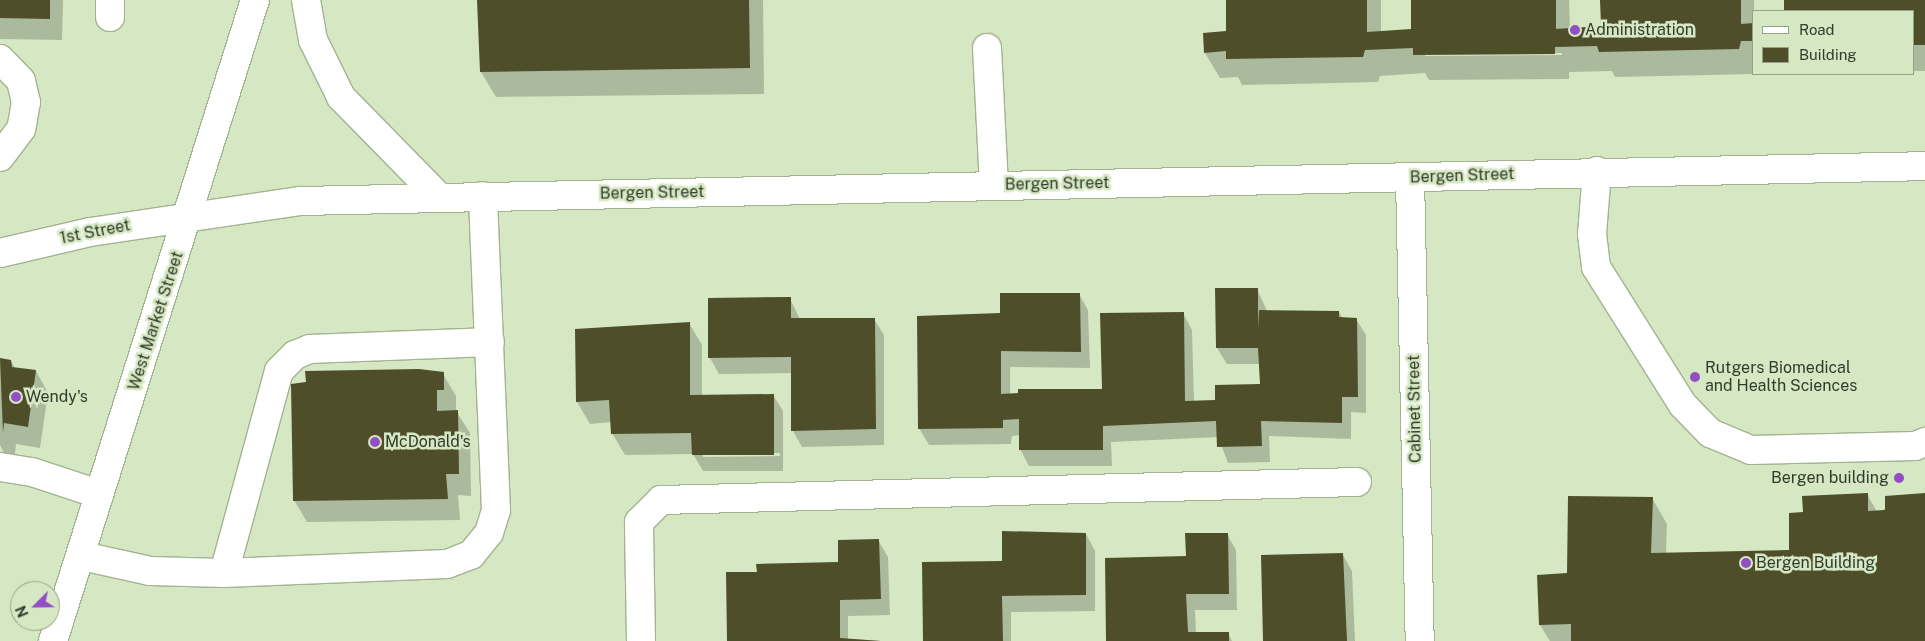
<!DOCTYPE html>
<html>
<head>
<meta charset="utf-8">
<style>
  body { margin:0 }
  #map { position:relative; width:1925px; height:641px; overflow:hidden; background:#d6e8c3; font-family:"Public Sans",sans-serif }
  div>[style] { position:absolute }
  .shadow>* { inset:0; background:#0003 }
  .building>* { inset:0; background:#4e4e2b }
  .roads { filter:drop-shadow(1px 0 #a2b390) drop-shadow(-1px 0 #a2b390) drop-shadow(0 1px #a2b390) drop-shadow(0 -1px #a2b390) }
  .minor>* { height:28px; margin:-14px; padding:0 14px; transform-origin:14px; border-radius:14px; background:#fff }
  .major>* { height:28px; margin:-14px; padding:0 14px; transform-origin:14px; border-radius:14px; background:#fff }
  .dots>* { width:14px; height:14px; translate:-50% -50%; box-sizing:border-box; border:2px solid #d6e8c3; border-radius:50% }
  span { translate:-50% -50%; white-space:nowrap; text-align:center; line-height:1.15; -webkit-text-stroke:5px #d6e8c3; paint-order:stroke }
  .poi-label { font-size:16px; color:#333a2b }
  .left { translate:0 -50%; text-align:left }
  .right { translate:-100% -50%; text-align:right }
  .street-label { font-size:16px; color:#333a2b }
  .legend { position:absolute; left:1752px; top:10px; width:162px; height:65px; box-sizing:border-box; background:#d6e8c3; border:1px solid #95a286; margin:0; padding:6px 9px; list-style:none; font-size:15px; color:#333a2b }
  .legend li { display:flex; align-items:center; gap:10px; height:25px }
  .legend b { width:25px; border:1px solid #95a286 }
  .north { position:absolute; left:10px; top:581px; width:50px; height:50px; box-sizing:border-box; background:#d6e8c3; border:1px solid #95a286; border-radius:50%; rotate:247deg; font-size:14px; font-weight:700; line-height:20px; text-align:center; color:#333a2b }
  .north::after { content:''; display:block; margin:auto; width:18px; height:22px; background:#924ec2; clip-path:polygon(50% 0,100% 100%,50% 72%,0 100%) }
</style>
</head>
<body>
<div id="map">
  <div class="shadow">
    <div style="clip-path:polygon(0 0,63px 0,62px 40px,0 39px)"></div>
    <div style="clip-path:polygon(478px 0,763px 0,764px 94px,496px 97px,481px 72px)"></div>
    <div style="clip-path:polygon(evenodd,1227px 0,1381px 0,1381px 33px,1413px 30px,1413px 0,1569px 0,1570px 29px,1602px 27px,1601px 0,1754px 0,1754px 74px,1615px 77px,1612px 71px,1569px 72px,1569px 79px,1429px 80px,1425px 73px,1380px 76px,1378px 82px,1242px 85px,1238px 77px,1220px 78px,1205px 53px,1227px 33px,1227px 0,1425px 53px,1562px 53px,1562px 55px,1425px 56px,1425px 53px)"></div>
    <div style="clip-path:polygon(1786px 0,1925px 0,1925px 71px,1914px 71px,1914px 11px,1786px 11px)"></div>
    <div style="clip-path:polygon(1257px 289px,1267px 311px,1339px 312px,1343px 319px,1356px 319px,1366px 335px,1366px 413px,1351px 412px,1351px 439px,1269px 436px,1270px 462px,1228px 463px,1218px 437px,1111px 442px,1112px 466px,1029px 466px,1020px 449px,1020px 435px,1012px 436px,1011px 444px,929px 445px,919px 428px,1002px 315px,1079px 294px,1088px 310px,1090px 368px,1010px 367px,1010px 395px,1103px 390px,1183px 313px,1192px 330px,1194px 402px,1217px 401px,1261px 385px,1260px 364px,1227px 364px,1217px 348px)"></div>
    <div style="clip-path:polygon(790px 299px,800px 319px,874px 319px,884px 335px,884px 445px,802px 447px,793px 431px,792px 373px,719px 374px,710px 358px)"></div>
    <div style="clip-path:polygon(evenodd,689px 323px,702px 345px,702px 396px,773px 395px,783px 411px,783px 471px,703px 471px,693px 454px,625px 455px,612px 433px,611px 422px,590px 424px,577px 402px,689px 323px,780px 453px,780px 456px,703px 457px,703px 454px,780px 453px)"></div>
    <div style="clip-path:polygon(0 359px,11px 361px,15px 368px,36px 371px,48px 393px,40px 448px,16px 444px,15px 455px,4px 453px,0 445px)"></div>
    <div style="clip-path:polygon(443px 374px,456px 396px,456px 411px,470px 433px,471px 496px,458px 495px,460px 520px,307px 522px,294px 500px)"></div>
    <div style="clip-path:polygon(1867px 494px,1877px 512px,1925px 494px,1925px 641px,1550px 641px,1540px 625px,1569px 574px,1652px 498px,1667px 524px,1666px 554px,1791px 551px,1804px 513px)"></div>
    <div style="clip-path:polygon(1086px 534px,1095px 551px,1095px 611px,1011px 612px,1011px 641px,925px 641px,1003px 562px)"></div>
    <div style="clip-path:polygon(1227px 534px,1236px 550px,1237px 610px,1195px 610px,1196px 633px,1228px 633px,1232px 641px,1107px 641px,1187px 557px)"></div>
    <div style="clip-path:polygon(878px 540px,888px 557px,890px 615px,848px 616px,848px 639px,881px 641px,728px 641px,758px 573px,840px 564px)"></div>
    <div style="clip-path:polygon(1343px 555px,1352px 571px,1355px 641px,1264px 641px)"></div>
  </div>
  <div class="building">
    <div style="clip-path:polygon(0 0,50px 0,50px 19px,0 18px)"></div>
    <div style="clip-path:polygon(477px 0,749px 0,750px 68px,480px 72px)"></div>
    <div style="clip-path:polygon(1226px 0,1367px 0,1367px 32px,1411px 29px,1411px 0,1556px 0,1556px 29px,1601px 26px,1600px 0,1741px 0,1741px 24px,1754px 23px,1754px 41px,1741px 41px,1739px 49px,1599px 52px,1597px 46px,1555px 47px,1555px 54px,1413px 55px,1413px 48px,1365px 50px,1363px 57px,1226px 59px,1226px 51px,1204px 53px,1203px 33px,1226px 31px)"></div>
    <div style="clip-path:polygon(1784px 0,1925px 0,1925px 45px,1914px 45px,1914px 11px,1784px 11px)"></div>
    <div style="clip-path:polygon(1215px 288px,1258px 288px,1258px 329px,1259px 310px,1339px 311px,1339px 317px,1357px 318px,1358px 397px,1342px 397px,1342px 423px,1261px 421px,1262px 446px,1217px 447px,1216px 421px,1103px 426px,1103px 450px,1019px 450px,1019px 419px,1003px 420px,1003px 428px,918px 429px,917px 316px,1000px 313px,1000px 293px,1080px 293px,1081px 352px,1001px 351px,1001px 394px,1018px 393px,1018px 389px,1102px 389px,1100px 313px,1184px 312px,1185px 401px,1215px 400px,1215px 385px,1260px 384px,1258px 348px,1216px 348px)"></div>
    <div style="clip-path:polygon(791px 297px,791px 318px,875px 318px,876px 429px,791px 431px,791px 357px,708px 358px,708px 298px)"></div>
    <div style="clip-path:polygon(690px 322px,690px 395px,774px 394px,774px 455px,692px 455px,691px 433px,611px 434px,609px 400px,576px 402px,575px 329px)"></div>
    <div style="clip-path:polygon(0 358px,11px 360px,12px 367px,36px 370px,28px 427px,4px 423px,3px 433px)"></div>
    <div style="clip-path:polygon(419px 369px,444px 372px,444px 390px,437px 390px,437px 411px,458px 410px,459px 474px,446px 474px,448px 499px,293px 501px,291px 384px,306px 382px,305px 371px)"></div>
    <div style="clip-path:polygon(1868px 493px,1868px 511px,1885px 510px,1885px 496px,1925px 493px,1925px 641px,1571px 641px,1571px 624px,1539px 625px,1537px 575px,1567px 573px,1568px 496px,1653px 497px,1651px 553px,1789px 550px,1789px 513px,1803px 512px,1802px 496px)"></div>
    <div style="clip-path:polygon(1002px 531px,1086px 533px,1086px 595px,1002px 596px,1003px 641px,923px 641px,922px 562px,1002px 561px)"></div>
    <div style="clip-path:polygon(1185px 533px,1228px 533px,1229px 594px,1186px 594px,1188px 632px,1229px 632px,1229px 641px,1106px 641px,1105px 558px,1186px 556px)"></div>
    <div style="clip-path:polygon(879px 539px,881px 599px,840px 600px,840px 638px,881px 641px,727px 641px,726px 572px,757px 572px,756px 564px,838px 562px,838px 540px)"></div>
    <div style="clip-path:polygon(1343px 553px,1347px 641px,1263px 641px,1261px 555px)"></div>
  </div>
  <div class="roads">
    <div class="minor">
      <div style="left:110px;top:17px;width:17px;rotate:-90deg"></div>
      <div style="left:987px;top:48px;width:137px;rotate:87.1deg"></div>
      <div style="left:0;top:59px;width:30px;rotate:46deg"></div>
      <div style="left:21px;top:81px;width:22px;rotate:77deg"></div>
      <div style="left:26px;top:102px;width:27px;rotate:100deg"></div>
      <div style="left:21px;top:129px;width:35px;rotate:127deg"></div>
      <div style="left:1597px;top:171px;width:63px;rotate:94.5deg"></div>
      <div style="left:1592px;top:234px;width:33px;rotate:83deg"></div>
      <div style="left:1596px;top:267px;width:163px;rotate:57.8deg"></div>
      <div style="left:1683px;top:405px;width:39px;rotate:46deg"></div>
      <div style="left:1710px;top:433px;width:44px;rotate:22.5deg"></div>
      <div style="left:1751px;top:450px;width:164px;rotate:-1.4deg"></div>
      <div style="left:1915px;top:446px;width:11px;rotate:-22deg"></div>
      <div style="left:1410px;top:177px;width:464px;rotate:88.8deg"></div>
      <div style="left:0;top:467px;width:32px;rotate:9deg"></div>
      <div style="left:32px;top:472px;width:71px;rotate:18.2deg"></div>
      <div style="left:82px;top:556px;width:70px;rotate:12.4deg"></div>
      <div style="left:150px;top:571px;width:74px;rotate:1.5deg"></div>
      <div style="left:224px;top:573px;width:223px;rotate:-2.3deg"></div>
      <div style="left:447px;top:564px;width:26px;rotate:-21deg"></div>
      <div style="left:471px;top:555px;width:28px;rotate:-51deg"></div>
      <div style="left:489px;top:533px;width:24px;rotate:-73deg"></div>
      <div style="left:496px;top:510px;width:314px;rotate:-92.4deg"></div>
      <div style="left:224px;top:573px;width:209px;rotate:-74.8deg"></div>
      <div style="left:279px;top:371px;width:23px;rotate:-45deg"></div>
      <div style="left:295px;top:355px;width:16px;rotate:-22deg"></div>
      <div style="left:310px;top:349px;width:180px;rotate:-2.2deg"></div>
      <div style="left:641px;top:641px;width:119px;rotate:-91deg"></div>
      <div style="left:639px;top:522px;width:31px;rotate:-45deg"></div>
      <div style="left:661px;top:500px;width:696px;rotate:-1.48deg"></div>
    </div>
    <div class="major">
      <div style="left:306px;top:0;width:41px;rotate:80.1deg"></div>
      <div style="left:313px;top:40px;width:64px;rotate:63.8deg"></div>
      <div style="left:341px;top:97px;width:139px;rotate:45.6deg"></div>
      <div style="left:0;top:253px;width:92px;rotate:-13.1deg"></div>
      <div style="left:90px;top:232px;width:213px;rotate:-8.4deg"></div>
      <div style="left:301px;top:201px;width:1624px;rotate:-1.23deg"></div>
      <div style="left:53px;top:641px;width:672px;rotate:-72.51deg"></div>
    </div>
  </div>
  <div class="dots">
    <div style="left:1575px;top:30px;background:#924ec2"></div>
    <div style="left:1695px;top:377px;background:#924ec2"></div>
    <div style="left:16px;top:397px;background:#924ec2"></div>
    <div style="left:375px;top:442px;background:#924ec2"></div>
    <div style="left:1899px;top:478px;background:#924ec2"></div>
    <div style="left:1746px;top:563px;background:#924ec2"></div>
  </div>
  <div class="poi-label">
    <span class="left" style="left:1585px;top:30px">Administration</span>
    <span class="left" style="left:1705px;top:377px">Rutgers Biomedical<br>and Health Sciences</span>
    <span class="left" style="left:26px;top:397px">Wendy's</span>
    <span class="left" style="left:385px;top:442px">McDonald's</span>
    <span class="right" style="left:1889px;top:478px">Bergen building</span>
    <span class="left" style="left:1756px;top:563px">Bergen Building</span>
  </div>
  <div class="street-label">
    <span style="left:1462px;top:176px;rotate:-2deg">Bergen Street</span>
    <span style="left:1057px;top:184px;rotate:-1deg">Bergen Street</span>
    <span style="left:652px;top:193px;rotate:-1deg">Bergen Street</span>
    <span style="left:95px;top:232px;rotate:-11deg">1st Street</span>
    <span style="left:156px;top:321px;rotate:-72deg">West Market Street</span>
    <span style="left:1415px;top:409px;rotate:-91deg">Cabinet Street</span>
  </div>
  <ul class="legend">
  <li><b style="height:6px;background:#fff"></b>Road</li>
  <li><b style="height:14px;background:#4e4e2b"></b>Building</li>
  </ul>
  <div class="north">N</div>
</div>
</body>
</html>
